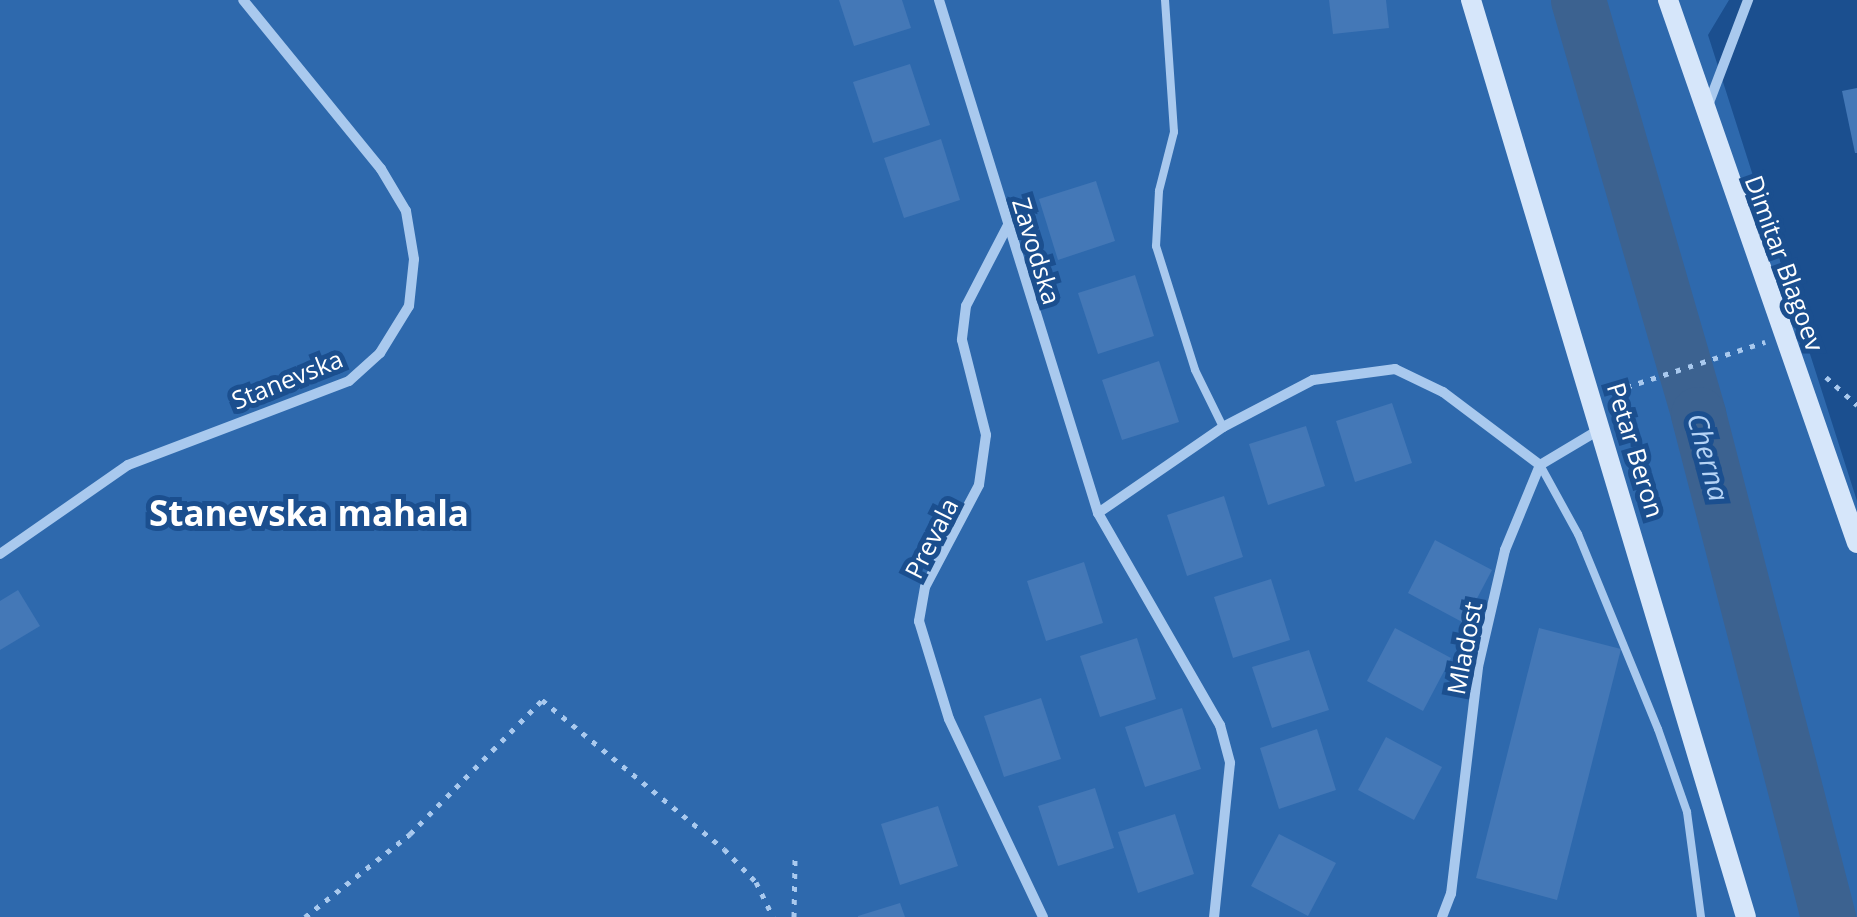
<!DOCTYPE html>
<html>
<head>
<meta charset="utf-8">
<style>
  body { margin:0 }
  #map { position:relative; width:1857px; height:917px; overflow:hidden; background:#1b4f8f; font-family:"Open Sans",sans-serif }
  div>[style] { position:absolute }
  .green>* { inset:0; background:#2e69ad }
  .river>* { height:55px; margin:-27.5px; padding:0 27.5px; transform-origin:27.5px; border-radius:27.5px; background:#3c6290 }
  .building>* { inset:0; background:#4478b7 }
  .path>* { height:5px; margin-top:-2.5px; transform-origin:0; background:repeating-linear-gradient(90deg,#a9c9ee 0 5px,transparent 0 13px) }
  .service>* { height:8px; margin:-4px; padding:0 4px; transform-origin:4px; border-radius:4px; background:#a9c9ee }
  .minor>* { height:10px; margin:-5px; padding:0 5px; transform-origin:5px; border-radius:5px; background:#a9c9ee }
  .secondary>* { height:20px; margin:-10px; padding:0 10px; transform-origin:10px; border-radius:10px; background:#d6e6fa }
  span { translate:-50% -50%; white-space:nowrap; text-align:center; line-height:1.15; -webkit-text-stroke:10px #1b4f8f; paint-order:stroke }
  .street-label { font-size:25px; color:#fff }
  .water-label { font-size:28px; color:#b5d3f5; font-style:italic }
  .district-label { font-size:35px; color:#fff; font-weight:700 }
</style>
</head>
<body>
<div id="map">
  <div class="green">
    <div style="clip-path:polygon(0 0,1729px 0,1708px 35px,1857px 501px,1857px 917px,0 917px)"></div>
  </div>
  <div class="river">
    <div style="left:1578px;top:0;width:431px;rotate:73.8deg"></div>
    <div style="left:1698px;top:414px;width:520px;rotate:75.51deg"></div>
  </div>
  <div class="building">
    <div style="clip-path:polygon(839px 0,902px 0,911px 28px,854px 46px)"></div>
    <div style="clip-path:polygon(1329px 0,1386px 0,1389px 28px,1333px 34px)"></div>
    <div style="clip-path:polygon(910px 64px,930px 125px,873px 143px,853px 82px)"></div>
    <div style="clip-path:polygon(1857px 88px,1857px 153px,1855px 153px,1842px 91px)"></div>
    <div style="clip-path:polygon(941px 139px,960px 200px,904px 218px,884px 158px)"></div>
    <div style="clip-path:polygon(1096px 181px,1115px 241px,1058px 260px,1039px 199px)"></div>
    <div style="clip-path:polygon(1135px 275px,1154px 336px,1098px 354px,1078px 293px)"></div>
    <div style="clip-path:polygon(1159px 361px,1179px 422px,1122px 440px,1102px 380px)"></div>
    <div style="clip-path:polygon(1392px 403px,1412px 463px,1355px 482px,1336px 421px)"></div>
    <div style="clip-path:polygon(1306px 426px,1325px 486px,1268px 505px,1249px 444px)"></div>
    <div style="clip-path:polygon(1224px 496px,1243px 557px,1187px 576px,1167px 515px)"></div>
    <div style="clip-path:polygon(1435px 540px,1492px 570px,1464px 623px,1408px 593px)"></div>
    <div style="clip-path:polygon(1084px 562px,1103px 623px,1046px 641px,1027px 581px)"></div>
    <div style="clip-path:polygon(1271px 579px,1290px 640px,1233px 658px,1214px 597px)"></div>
    <div style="clip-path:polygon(18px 590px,40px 626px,0 650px,0 601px)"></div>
    <div style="clip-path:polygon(1395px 628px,1451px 658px,1423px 711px,1367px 681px)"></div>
    <div style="clip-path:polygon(1539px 628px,1621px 649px,1557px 900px,1476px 878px)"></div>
    <div style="clip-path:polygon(1137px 638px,1156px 699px,1100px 717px,1080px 656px)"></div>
    <div style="clip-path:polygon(1309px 650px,1329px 710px,1272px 728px,1252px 667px)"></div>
    <div style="clip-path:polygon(1041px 698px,1061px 759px,1004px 777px,984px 716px)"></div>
    <div style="clip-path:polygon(1182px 708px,1201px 769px,1145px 787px,1125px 727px)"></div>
    <div style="clip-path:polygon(1317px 729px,1336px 790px,1279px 809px,1260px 748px)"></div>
    <div style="clip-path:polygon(1386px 737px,1442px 767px,1414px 820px,1358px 790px)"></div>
    <div style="clip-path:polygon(1095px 788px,1114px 848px,1058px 866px,1038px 806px)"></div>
    <div style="clip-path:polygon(938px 806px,958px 866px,900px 885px,881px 824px)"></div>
    <div style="clip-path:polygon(1175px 814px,1194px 874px,1138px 893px,1118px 832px)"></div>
    <div style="clip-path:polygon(1279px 834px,1336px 863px,1308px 916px,1251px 886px)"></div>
    <div style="clip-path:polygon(900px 903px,905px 917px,858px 917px,858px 916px)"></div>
  </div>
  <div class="path">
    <div style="left:1826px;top:377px;width:42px;rotate:42.1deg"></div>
    <div style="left:1614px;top:391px;width:159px;rotate:-18deg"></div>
    <div style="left:305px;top:917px;width:134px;rotate:-38.3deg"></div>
    <div style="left:410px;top:834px;width:188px;rotate:-45.4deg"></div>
    <div style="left:542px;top:700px;width:235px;rotate:39.3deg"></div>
    <div style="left:724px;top:849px;width:46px;rotate:45.9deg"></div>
    <div style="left:756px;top:882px;width:39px;rotate:64deg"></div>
    <div style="left:794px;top:917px;width:58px;rotate:-89deg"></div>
  </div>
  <div class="service">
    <div style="left:1165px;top:0;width:132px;rotate:86.1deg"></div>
    <div style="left:1174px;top:132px;width:61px;rotate:104.3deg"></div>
    <div style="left:1159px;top:191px;width:55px;rotate:93.1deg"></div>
    <div style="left:1156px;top:246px;width:130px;rotate:72.5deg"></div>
    <div style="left:1195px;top:370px;width:64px;rotate:63.8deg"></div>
    <div style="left:1540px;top:465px;width:79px;rotate:61.2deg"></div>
    <div style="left:1578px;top:534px;width:211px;rotate:67.7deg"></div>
    <div style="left:1658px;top:729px;width:88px;rotate:70.7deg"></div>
    <div style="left:1687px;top:812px;width:106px;rotate:82.4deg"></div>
  </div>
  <div class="minor">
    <div style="left:939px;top:0;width:537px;rotate:72.78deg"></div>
    <div style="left:1098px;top:513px;width:245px;rotate:60.1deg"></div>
    <div style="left:1220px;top:725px;width:39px;rotate:75deg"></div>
    <div style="left:1230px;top:763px;width:155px;rotate:95.9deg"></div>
    <div style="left:1707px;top:108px;width:116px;rotate:-69.2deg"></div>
    <div style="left:1008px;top:225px;width:91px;rotate:117.4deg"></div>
    <div style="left:966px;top:306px;width:34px;rotate:97deg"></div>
    <div style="left:962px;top:340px;width:98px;rotate:75.8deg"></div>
    <div style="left:986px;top:435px;width:50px;rotate:98deg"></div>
    <div style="left:979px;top:485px;width:115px;rotate:117.9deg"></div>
    <div style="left:925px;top:587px;width:35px;rotate:100deg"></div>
    <div style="left:919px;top:621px;width:102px;rotate:73deg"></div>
    <div style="left:949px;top:719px;width:219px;rotate:64.6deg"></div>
    <div style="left:1098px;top:513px;width:152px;rotate:-34.5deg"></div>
    <div style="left:1223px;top:427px;width:102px;rotate:-27.6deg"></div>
    <div style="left:1313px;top:380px;width:83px;rotate:-7.6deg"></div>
    <div style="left:1395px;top:369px;width:53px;rotate:25.6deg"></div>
    <div style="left:1443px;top:392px;width:121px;rotate:37deg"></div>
    <div style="left:0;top:554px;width:156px;rotate:-34.8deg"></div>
    <div style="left:128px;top:465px;width:236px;rotate:-20.8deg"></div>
    <div style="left:349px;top:381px;width:42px;rotate:-42.1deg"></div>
    <div style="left:380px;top:353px;width:55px;rotate:-58.3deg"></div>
    <div style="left:409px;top:306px;width:47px;rotate:-83.9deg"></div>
    <div style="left:414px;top:259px;width:49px;rotate:-99.5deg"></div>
    <div style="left:406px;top:211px;width:49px;rotate:-120.8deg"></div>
    <div style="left:381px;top:169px;width:218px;rotate:-129.2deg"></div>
    <div style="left:1442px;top:917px;width:25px;rotate:-69deg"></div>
    <div style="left:1451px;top:894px;width:229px;rotate:-83.2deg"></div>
    <div style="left:1478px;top:667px;width:120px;rotate:-77deg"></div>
    <div style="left:1505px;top:550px;width:92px;rotate:-67.6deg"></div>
    <div style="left:1540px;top:465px;width:72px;rotate:-30.8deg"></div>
  </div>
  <div class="secondary">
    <div style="left:1471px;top:0;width:957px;rotate:73.31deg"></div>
    <div style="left:1668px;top:0;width:575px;rotate:70.81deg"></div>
  </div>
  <div class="street-label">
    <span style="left:1037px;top:251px;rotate:73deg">Zavodska</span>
    <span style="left:1785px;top:263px;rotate:70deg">Dimitar Blagoev</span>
    <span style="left:287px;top:379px;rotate:-22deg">Stanevska</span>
    <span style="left:1636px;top:450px;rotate:73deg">Petar Beron</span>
    <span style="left:931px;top:538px;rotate:-63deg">Prevala</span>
    <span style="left:1464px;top:648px;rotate:-79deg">Mladost</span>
  </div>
  <div class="water-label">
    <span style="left:1709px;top:457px;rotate:75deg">Cherna</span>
  </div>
  <div class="district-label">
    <span style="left:309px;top:513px">Stanevska mahala</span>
  </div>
</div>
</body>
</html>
